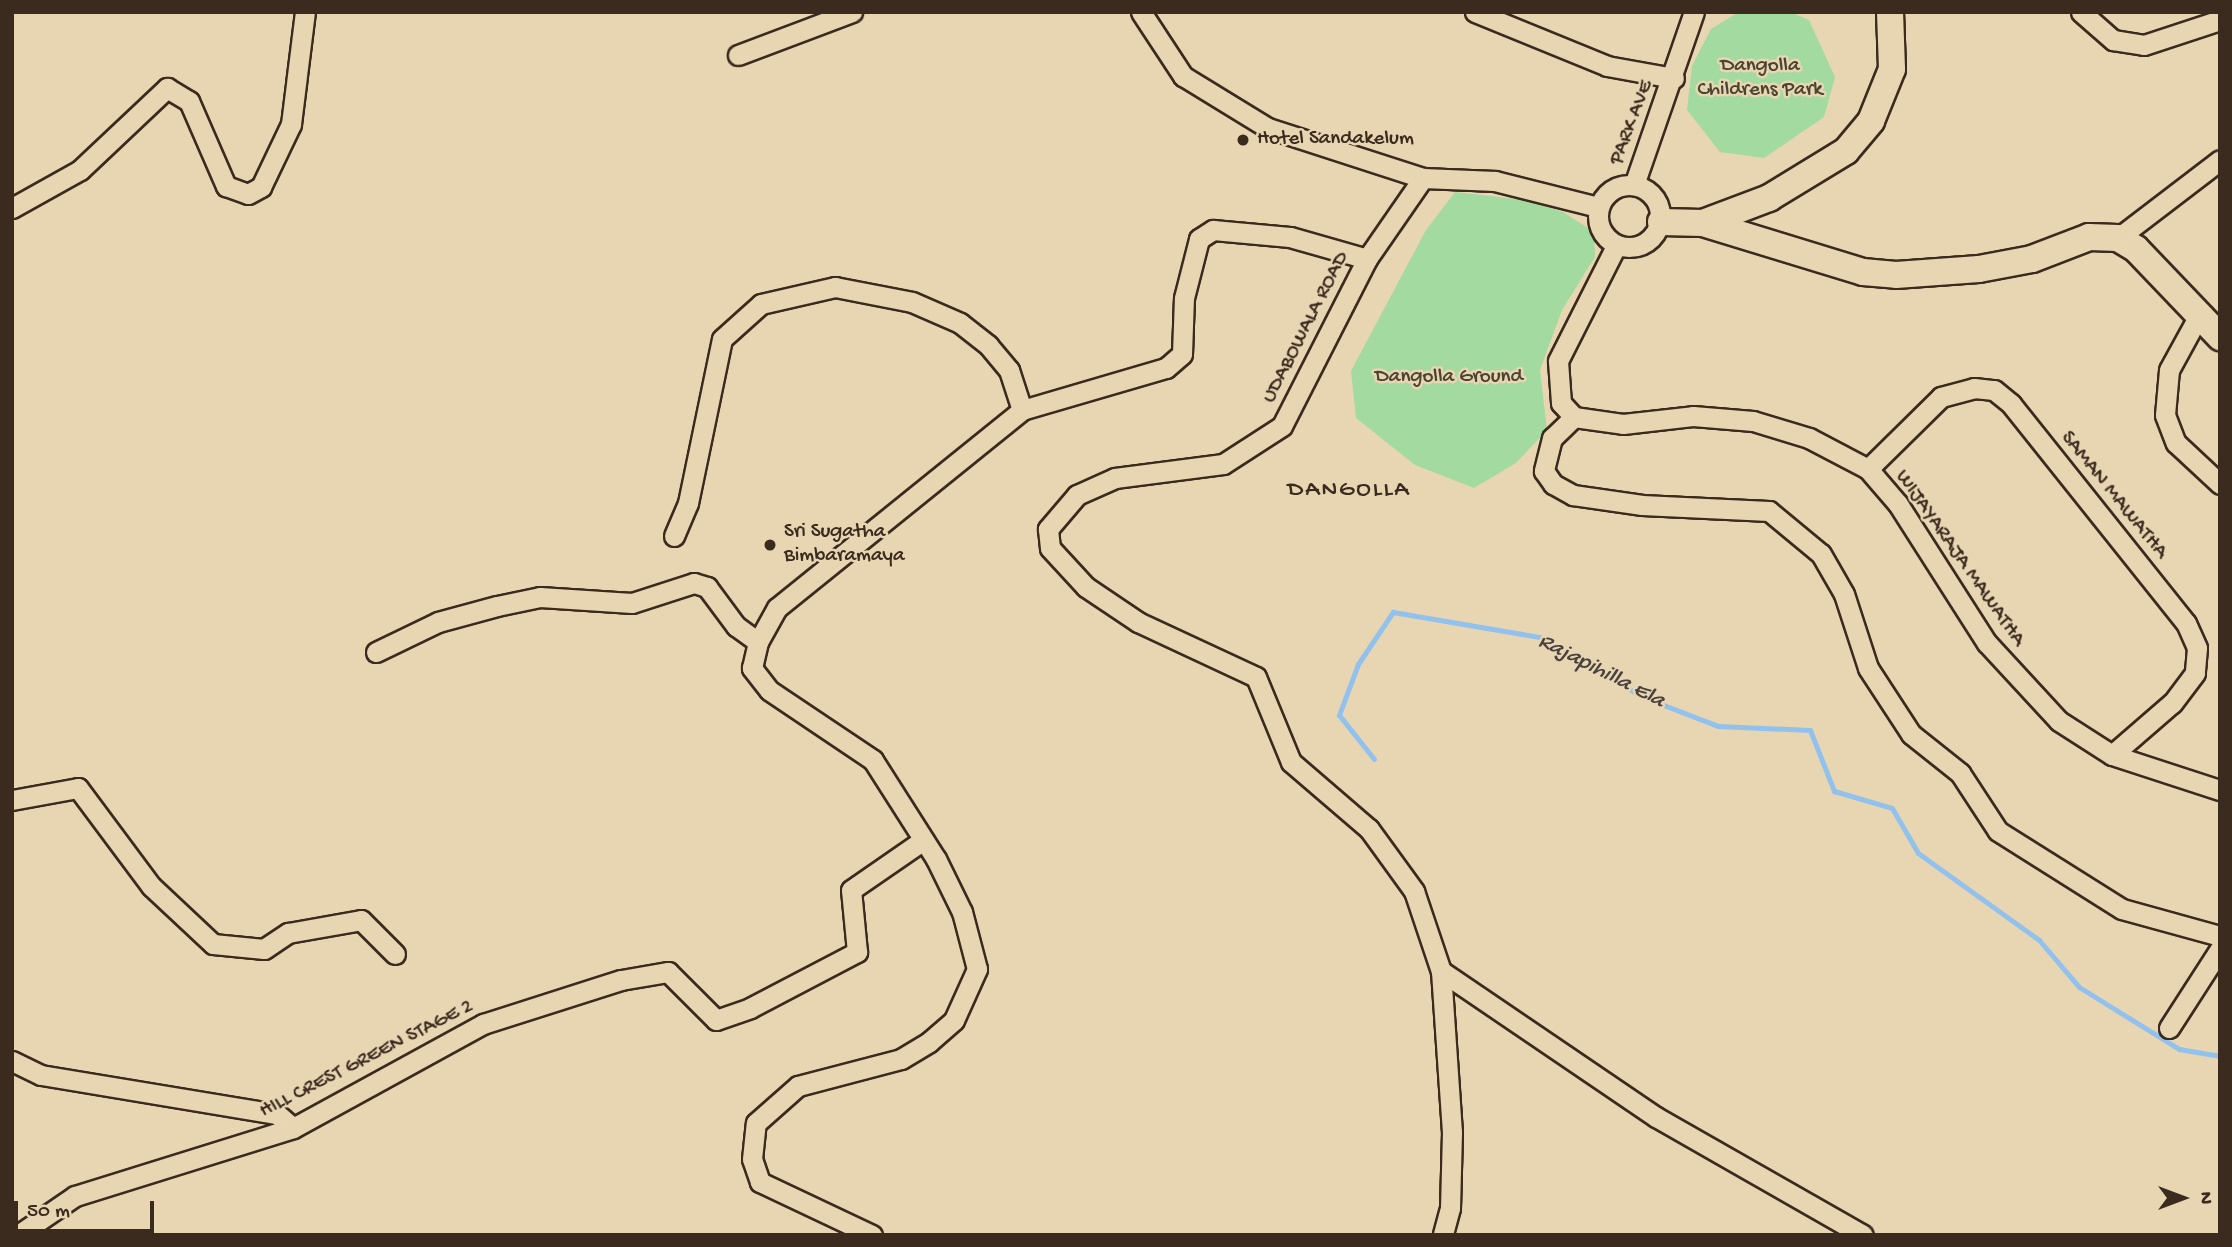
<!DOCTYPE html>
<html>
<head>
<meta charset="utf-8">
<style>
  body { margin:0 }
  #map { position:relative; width:2232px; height:1247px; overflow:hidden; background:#e8d6b3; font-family:"Gochi Hand",sans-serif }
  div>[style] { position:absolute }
  .green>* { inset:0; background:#a2da9f }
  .stream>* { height:5px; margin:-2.5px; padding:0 2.5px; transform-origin:2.5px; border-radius:2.5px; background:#91c1ec }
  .roads { filter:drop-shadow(2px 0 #3b2a1e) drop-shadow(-2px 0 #3b2a1e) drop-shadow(0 2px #3b2a1e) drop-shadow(0 -2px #3b2a1e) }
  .street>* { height:19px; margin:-9.5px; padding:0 9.5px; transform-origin:9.5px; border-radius:9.5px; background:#e8d6b3 }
  .street>.ring { margin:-9.5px; padding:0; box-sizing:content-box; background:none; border:19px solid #e8d6b3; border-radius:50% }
  .secondary>* { height:26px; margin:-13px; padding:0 13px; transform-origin:13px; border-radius:13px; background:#e8d6b3 }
  .dots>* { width:19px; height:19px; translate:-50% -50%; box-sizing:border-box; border:4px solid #e8d6b3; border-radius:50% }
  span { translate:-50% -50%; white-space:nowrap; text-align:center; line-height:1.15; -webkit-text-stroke:5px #e8d6b3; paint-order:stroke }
  .park-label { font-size:21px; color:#4a4431 }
  .street-label { font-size:21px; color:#3b2a1e }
  .poi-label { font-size:21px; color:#3b2a1e }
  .left { translate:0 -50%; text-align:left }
  .water-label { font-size:23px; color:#48413d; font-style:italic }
  .quarter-label { font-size:24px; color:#3b2a1e; letter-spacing:2px }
  .frame { position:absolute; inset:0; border:14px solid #3b2a1e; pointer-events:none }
  .north { position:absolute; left:2148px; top:1163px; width:70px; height:70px; -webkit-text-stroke:5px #e8d6b3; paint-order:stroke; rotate:90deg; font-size:19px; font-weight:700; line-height:28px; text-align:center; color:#3b2a1e }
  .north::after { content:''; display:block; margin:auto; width:24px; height:32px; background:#3b2a1e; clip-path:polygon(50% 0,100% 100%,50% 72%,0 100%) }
  .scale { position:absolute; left:14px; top:1201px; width:140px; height:32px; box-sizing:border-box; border:4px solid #3b2a1e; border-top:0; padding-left:9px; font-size:21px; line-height:24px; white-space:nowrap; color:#3b2a1e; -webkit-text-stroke:5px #e8d6b3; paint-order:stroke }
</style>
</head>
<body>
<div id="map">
  <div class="green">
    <div style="clip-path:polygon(1739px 12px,1790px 12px,1809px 20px,1835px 77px,1824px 117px,1764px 158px,1720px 152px,1687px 110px,1692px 66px,1711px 29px)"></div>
    <div style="clip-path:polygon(1455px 192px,1525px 200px,1563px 212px,1594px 232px,1595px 257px,1562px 310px,1540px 370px,1547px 430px,1516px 463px,1474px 488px,1415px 465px,1356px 418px,1351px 371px,1426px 230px)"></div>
  </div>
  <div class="stream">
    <div style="left:1374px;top:759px;width:56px;rotate:-128.5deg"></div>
    <div style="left:1339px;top:715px;width:54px;rotate:-69.6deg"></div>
    <div style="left:1358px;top:664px;width:63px;rotate:-56.1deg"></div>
    <div style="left:1393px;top:612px;width:149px;rotate:9.7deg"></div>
    <div style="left:1540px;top:637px;width:119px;rotate:30.2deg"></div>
    <div style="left:1643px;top:697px;width:80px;rotate:21.1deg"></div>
    <div style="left:1718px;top:726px;width:92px;rotate:2.5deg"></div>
    <div style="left:1810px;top:730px;width:66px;rotate:68.5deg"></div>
    <div style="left:1834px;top:791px;width:60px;rotate:16.3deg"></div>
    <div style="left:1892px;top:808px;width:52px;rotate:60deg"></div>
    <div style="left:1918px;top:853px;width:149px;rotate:35.7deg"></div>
    <div style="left:2039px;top:940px;width:62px;rotate:49.6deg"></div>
    <div style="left:2079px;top:987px;width:118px;rotate:31.8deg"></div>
    <div style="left:2179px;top:1049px;width:42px;rotate:9.7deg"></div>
  </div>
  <div class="roads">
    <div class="street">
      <div style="left:1141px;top:12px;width:77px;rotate:56.7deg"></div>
      <div style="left:1183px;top:76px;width:100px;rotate:31.5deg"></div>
      <div style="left:1268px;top:128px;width:163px;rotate:17.9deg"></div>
      <div style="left:1423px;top:178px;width:72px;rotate:2.4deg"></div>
      <div style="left:1495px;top:181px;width:106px;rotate:14.2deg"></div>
      <div style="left:1475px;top:12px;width:143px;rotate:22.2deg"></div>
      <div style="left:1607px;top:66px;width:68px;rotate:10.2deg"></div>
      <div style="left:2081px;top:12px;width:43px;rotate:41.2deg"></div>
      <div style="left:2113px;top:40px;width:31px;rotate:9deg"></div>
      <div style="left:2144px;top:45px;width:80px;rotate:-18.2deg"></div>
      <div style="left:738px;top:55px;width:122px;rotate:-20.7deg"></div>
      <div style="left:1423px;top:178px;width:98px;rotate:124.7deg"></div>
      <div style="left:1367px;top:259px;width:187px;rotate:117deg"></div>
      <div style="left:1282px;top:426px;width:70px;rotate:147.2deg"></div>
      <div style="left:1223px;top:464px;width:109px;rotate:172.6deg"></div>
      <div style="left:1115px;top:478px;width:42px;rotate:155.9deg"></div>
      <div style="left:1077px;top:495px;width:45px;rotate:130.5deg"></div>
      <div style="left:1048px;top:529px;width:19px;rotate:84deg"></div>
      <div style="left:1050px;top:548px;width:53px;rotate:47.3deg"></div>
      <div style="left:1086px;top:587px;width:63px;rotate:33.9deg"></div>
      <div style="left:1138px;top:622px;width:130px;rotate:25deg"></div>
      <div style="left:1256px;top:677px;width:92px;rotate:67.6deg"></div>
      <div style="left:1291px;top:762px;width:103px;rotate:40.7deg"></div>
      <div style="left:1369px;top:829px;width:77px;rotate:54deg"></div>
      <div style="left:1414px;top:891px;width:84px;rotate:71.4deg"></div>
      <div style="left:1441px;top:971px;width:161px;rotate:86.1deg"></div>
      <div style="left:1452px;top:1132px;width:76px;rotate:91.5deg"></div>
      <div style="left:1450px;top:1208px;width:28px;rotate:105deg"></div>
      <div style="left:1634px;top:185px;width:183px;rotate:-70.9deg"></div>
      <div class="ring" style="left:1598px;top:185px;width:43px;height:43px"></div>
      <div style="left:12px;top:208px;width:78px;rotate:-29.2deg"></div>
      <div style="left:80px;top:170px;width:120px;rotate:-43.3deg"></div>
      <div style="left:167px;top:88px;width:26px;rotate:31deg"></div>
      <div style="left:189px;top:101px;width:93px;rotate:66.5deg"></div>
      <div style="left:226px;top:186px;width:23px;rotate:20deg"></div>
      <div style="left:248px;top:194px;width:15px;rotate:-28deg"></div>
      <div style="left:261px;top:187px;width:70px;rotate:-64.5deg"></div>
      <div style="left:291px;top:124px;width:113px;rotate:-82.9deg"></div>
      <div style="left:2118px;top:238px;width:128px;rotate:-37.4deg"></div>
      <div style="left:1616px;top:246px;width:129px;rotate:116.8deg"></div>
      <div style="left:1558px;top:361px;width:42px;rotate:85.9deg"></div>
      <div style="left:1561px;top:403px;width:19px;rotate:47deg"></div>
      <div style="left:1574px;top:417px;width:49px;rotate:8.1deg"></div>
      <div style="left:1623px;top:424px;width:70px;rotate:-6.5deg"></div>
      <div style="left:1693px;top:416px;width:60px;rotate:4.8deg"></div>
      <div style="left:1753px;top:421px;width:59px;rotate:16.9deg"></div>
      <div style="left:1809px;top:438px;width:67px;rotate:27.7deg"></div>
      <div style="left:1868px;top:469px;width:46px;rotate:49.4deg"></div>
      <div style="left:1898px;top:504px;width:165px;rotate:57.4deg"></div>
      <div style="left:1987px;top:643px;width:106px;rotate:47.3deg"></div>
      <div style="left:2059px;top:721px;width:63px;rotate:32.7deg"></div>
      <div style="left:2112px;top:755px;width:114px;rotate:18deg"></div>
      <div style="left:2198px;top:317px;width:60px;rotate:118.7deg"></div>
      <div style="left:2169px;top:370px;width:45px;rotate:95.1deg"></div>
      <div style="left:2165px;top:415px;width:30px;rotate:69deg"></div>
      <div style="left:2176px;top:443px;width:60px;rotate:43deg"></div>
      <div style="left:1574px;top:417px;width:30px;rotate:136deg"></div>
      <div style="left:1552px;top:438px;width:34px;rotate:104deg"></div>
      <div style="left:1544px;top:471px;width:16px;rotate:55deg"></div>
      <div style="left:1553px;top:484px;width:23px;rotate:29deg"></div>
      <div style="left:1573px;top:495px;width:70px;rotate:8.2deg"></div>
      <div style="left:1642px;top:505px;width:127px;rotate:2.7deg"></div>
      <div style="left:1769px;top:511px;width:67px;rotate:39.6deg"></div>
      <div style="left:1821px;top:554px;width:46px;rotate:60.1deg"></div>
      <div style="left:1844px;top:594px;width:78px;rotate:72deg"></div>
      <div style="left:1868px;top:668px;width:79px;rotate:56.9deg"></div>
      <div style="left:1911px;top:734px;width:63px;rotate:38.5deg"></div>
      <div style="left:1960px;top:773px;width:69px;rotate:56.8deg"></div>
      <div style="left:1998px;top:831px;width:146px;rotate:32.2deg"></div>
      <div style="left:2122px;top:909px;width:102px;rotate:15.4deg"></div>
      <div style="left:1868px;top:469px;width:103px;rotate:-44.6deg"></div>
      <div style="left:1941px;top:397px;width:34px;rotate:-15deg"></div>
      <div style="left:1974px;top:388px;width:20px;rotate:6deg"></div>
      <div style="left:1994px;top:390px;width:22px;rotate:39deg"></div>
      <div style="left:2011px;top:404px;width:280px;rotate:51.4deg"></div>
      <div style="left:2186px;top:623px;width:27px;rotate:66deg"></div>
      <div style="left:2197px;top:648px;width:25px;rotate:95deg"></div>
      <div style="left:2195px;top:673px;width:38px;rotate:127deg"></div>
      <div style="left:2172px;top:703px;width:79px;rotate:139.1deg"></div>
      <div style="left:674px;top:536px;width:36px;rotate:-67deg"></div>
      <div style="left:688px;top:503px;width:167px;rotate:-78.3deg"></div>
      <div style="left:722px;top:339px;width:52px;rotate:-41.9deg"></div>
      <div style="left:761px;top:304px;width:76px;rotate:-12.9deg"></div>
      <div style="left:835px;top:287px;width:78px;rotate:11deg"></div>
      <div style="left:912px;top:302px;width:52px;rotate:23.6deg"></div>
      <div style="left:960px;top:323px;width:36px;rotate:38deg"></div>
      <div style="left:988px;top:345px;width:33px;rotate:50deg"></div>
      <div style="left:1009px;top:370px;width:42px;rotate:72deg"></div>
      <div style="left:376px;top:652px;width:69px;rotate:-25.8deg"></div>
      <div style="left:438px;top:622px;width:61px;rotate:-15.2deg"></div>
      <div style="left:497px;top:606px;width:44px;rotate:-11.8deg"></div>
      <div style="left:540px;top:597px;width:92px;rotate:3.7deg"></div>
      <div style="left:632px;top:603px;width:65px;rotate:-17.9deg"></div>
      <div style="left:694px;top:583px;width:14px;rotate:17deg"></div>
      <div style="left:707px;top:587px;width:49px;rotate:53.4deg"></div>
      <div style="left:736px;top:626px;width:27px;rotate:36deg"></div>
      <div style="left:12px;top:800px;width:67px;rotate:-10.3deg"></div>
      <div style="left:78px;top:788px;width:122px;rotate:53.3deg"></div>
      <div style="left:151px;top:886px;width:85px;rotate:43.1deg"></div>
      <div style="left:213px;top:944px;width:51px;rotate:5.6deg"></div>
      <div style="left:264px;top:949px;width:29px;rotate:-34deg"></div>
      <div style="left:288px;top:933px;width:74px;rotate:-10.1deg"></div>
      <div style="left:361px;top:920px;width:48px;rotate:45deg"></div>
      <div style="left:1441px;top:971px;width:260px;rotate:34.2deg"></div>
      <div style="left:1656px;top:1117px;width:238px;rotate:29.7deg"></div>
      <div style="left:2169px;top:1028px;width:94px;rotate:-57.2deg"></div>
      <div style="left:12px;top:1061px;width:32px;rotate:26deg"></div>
      <div style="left:41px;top:1075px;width:239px;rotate:9.4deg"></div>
      <div style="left:277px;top:1114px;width:21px;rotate:41deg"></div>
      <div style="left:18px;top:1235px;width:69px;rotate:-34.4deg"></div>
      <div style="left:75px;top:1196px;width:228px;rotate:-17.3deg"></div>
      <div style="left:293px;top:1128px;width:217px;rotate:-28.7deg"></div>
      <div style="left:483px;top:1024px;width:145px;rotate:-17.7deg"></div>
      <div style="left:621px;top:980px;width:48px;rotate:-9.7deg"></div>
      <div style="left:668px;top:972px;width:68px;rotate:45deg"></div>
      <div style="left:716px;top:1020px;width:36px;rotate:-19deg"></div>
      <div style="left:750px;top:1008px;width:121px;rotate:-27.6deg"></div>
      <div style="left:857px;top:952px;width:62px;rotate:-95.5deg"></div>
      <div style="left:851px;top:890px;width:86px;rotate:-34.6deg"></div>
      <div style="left:872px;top:1235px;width:124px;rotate:-154.7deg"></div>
      <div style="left:760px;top:1182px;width:24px;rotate:-109deg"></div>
      <div style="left:752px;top:1159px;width:36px;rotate:-84deg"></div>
      <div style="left:756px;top:1123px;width:56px;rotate:-41.4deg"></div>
      <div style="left:798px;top:1086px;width:106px;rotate:-14.7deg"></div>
      <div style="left:901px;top:1059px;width:33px;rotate:-31deg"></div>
      <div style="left:929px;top:1042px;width:33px;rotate:-41deg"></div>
      <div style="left:954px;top:1020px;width:56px;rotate:-65.7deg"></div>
      <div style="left:977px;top:969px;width:59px;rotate:-104.7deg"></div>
      <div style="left:962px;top:912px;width:59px;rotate:-116.1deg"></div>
      <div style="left:936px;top:859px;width:117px;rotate:-122.5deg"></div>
      <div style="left:873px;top:760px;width:125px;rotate:-146.1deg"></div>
      <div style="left:769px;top:690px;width:28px;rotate:-128deg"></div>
      <div style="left:752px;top:668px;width:27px;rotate:-77deg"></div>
      <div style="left:758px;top:642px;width:39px;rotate:-61deg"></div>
      <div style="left:777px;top:608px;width:315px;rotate:-38.9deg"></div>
      <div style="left:1022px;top:410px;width:150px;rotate:-16.3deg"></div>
      <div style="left:1166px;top:368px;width:21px;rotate:-41deg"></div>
      <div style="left:1182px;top:354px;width:56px;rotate:-88deg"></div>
      <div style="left:1184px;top:298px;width:61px;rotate:-75.7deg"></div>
      <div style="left:1199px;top:239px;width:17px;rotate:-33deg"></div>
      <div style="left:1213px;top:230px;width:77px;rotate:5.2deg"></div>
      <div style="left:1290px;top:237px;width:80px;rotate:15.9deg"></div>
    </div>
    <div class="secondary">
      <div style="left:1661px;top:222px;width:42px;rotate:1.4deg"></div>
      <div style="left:1703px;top:223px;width:167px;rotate:17deg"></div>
      <div style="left:1863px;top:272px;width:33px;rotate:5deg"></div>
      <div style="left:1896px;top:275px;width:83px;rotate:-4.1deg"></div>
      <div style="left:1979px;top:269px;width:54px;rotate:-10.7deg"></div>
      <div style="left:2032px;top:259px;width:61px;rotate:-21.1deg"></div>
      <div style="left:2089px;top:237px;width:29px;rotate:2deg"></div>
      <div style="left:2118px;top:238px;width:21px;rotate:31deg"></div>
      <div style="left:2136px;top:249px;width:122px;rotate:46.3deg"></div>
      <div style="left:1703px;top:223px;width:71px;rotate:-20.7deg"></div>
      <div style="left:1769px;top:198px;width:90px;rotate:-31.4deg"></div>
      <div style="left:1846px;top:151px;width:39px;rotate:-50deg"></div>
      <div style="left:1871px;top:121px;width:56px;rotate:-68deg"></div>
      <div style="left:1892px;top:69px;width:57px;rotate:-92deg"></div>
    </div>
  </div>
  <div class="dots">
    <div style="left:1243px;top:140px;background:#3b2a1e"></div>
    <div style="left:770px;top:545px;background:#3b2a1e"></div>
  </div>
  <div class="park-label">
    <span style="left:1760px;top:79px">Dangolla<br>Childrens Park</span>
    <span style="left:1449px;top:378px">Dangolla Ground</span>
  </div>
  <div class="street-label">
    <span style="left:1633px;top:123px;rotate:-69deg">PARK AVE</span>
    <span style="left:1307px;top:328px;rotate:-63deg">UDABOWALA ROAD</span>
    <span style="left:2113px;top:496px;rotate:51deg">SAMAN MAWATHA</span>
    <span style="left:1959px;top:559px;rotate:55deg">WIJAYARAJA MAWATHA</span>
    <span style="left:367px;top:1060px;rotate:-27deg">HILL CREST GREEN STAGE 2</span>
  </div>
  <div class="poi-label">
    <span class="left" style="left:1257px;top:140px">Hotel Sandakelum</span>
    <span class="left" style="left:784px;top:545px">Sri Sugatha<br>Bimbaramaya</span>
  </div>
  <div class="water-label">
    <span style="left:1601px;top:672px;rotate:27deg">Rajapihilla Ela</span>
  </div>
  <div class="quarter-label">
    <span style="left:1349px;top:491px">DANGOLLA</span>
  </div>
  <div class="frame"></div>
  <div class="north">N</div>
  <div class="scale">50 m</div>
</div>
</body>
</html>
